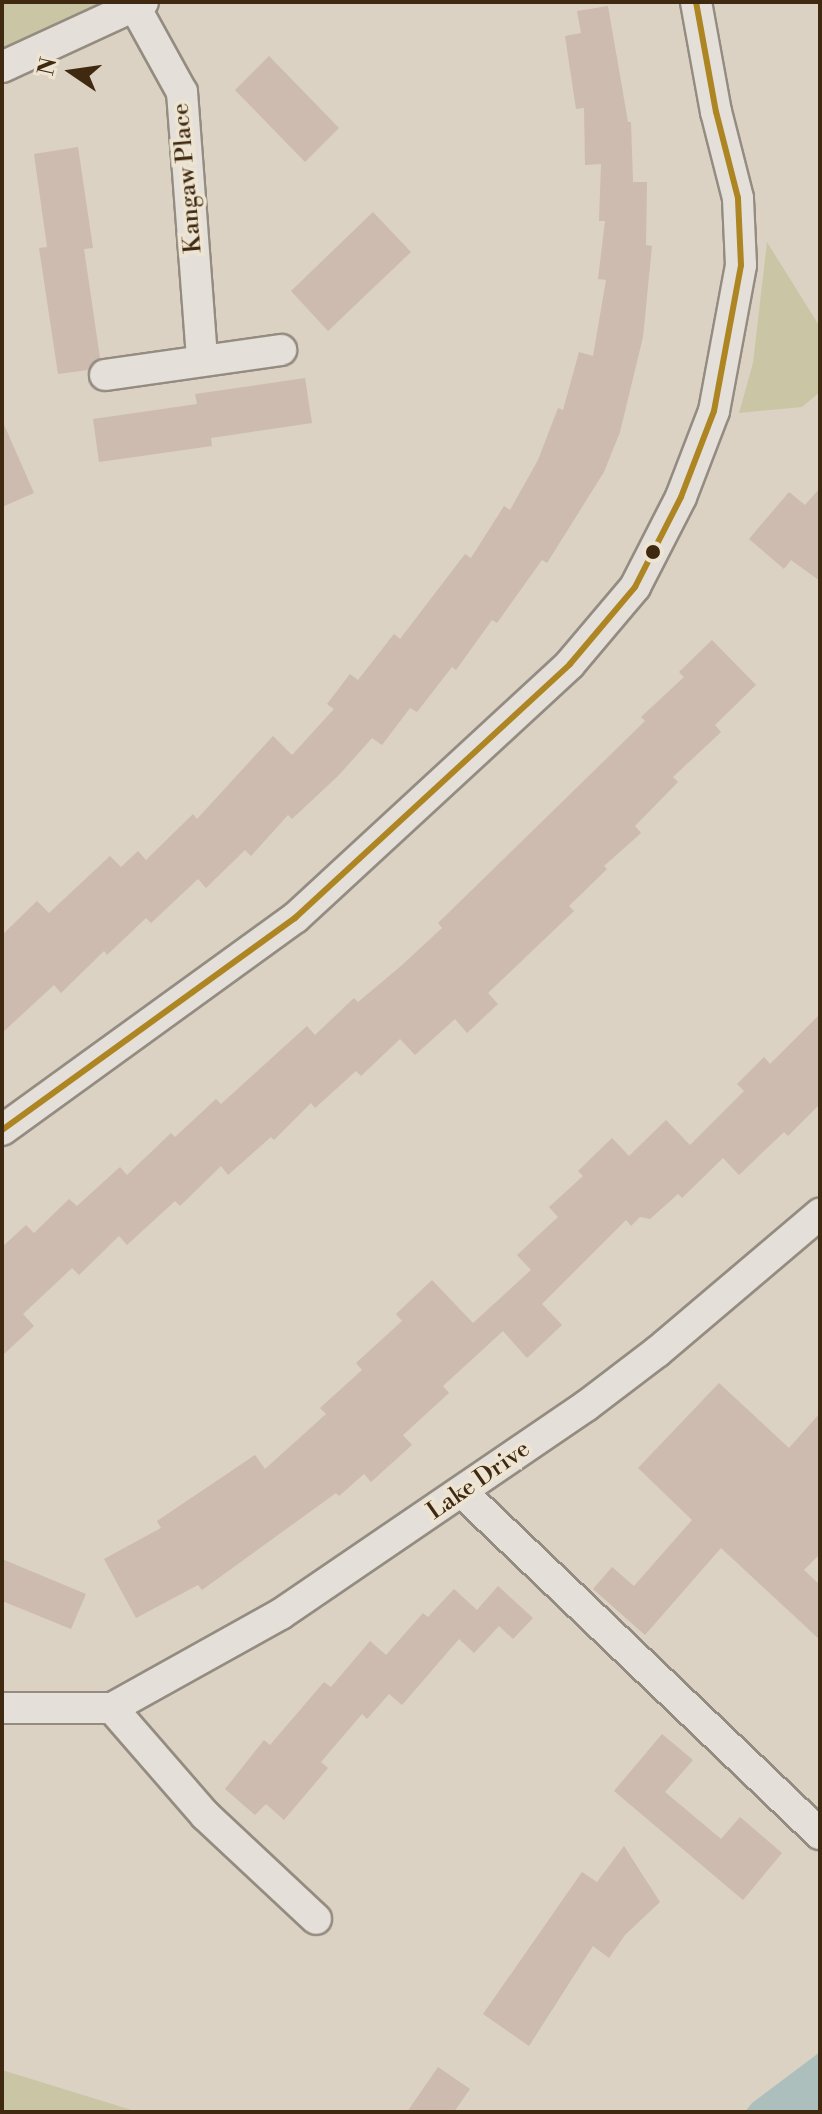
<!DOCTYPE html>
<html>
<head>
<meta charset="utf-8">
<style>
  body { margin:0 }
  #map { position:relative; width:822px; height:2114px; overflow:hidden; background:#dbd2c4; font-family:"Libre Bodoni",serif }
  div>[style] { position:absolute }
  .green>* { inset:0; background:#cac5a5 }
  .water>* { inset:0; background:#acbfbc }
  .building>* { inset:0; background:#ccbbae }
  .roads { filter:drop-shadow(2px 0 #948c81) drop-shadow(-2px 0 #948c81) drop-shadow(0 2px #948c81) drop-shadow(0 -2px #948c81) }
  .minor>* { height:30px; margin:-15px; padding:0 15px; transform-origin:15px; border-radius:15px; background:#e4dfd8 }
  .bus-1>* { height:6px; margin:-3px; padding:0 3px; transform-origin:3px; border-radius:3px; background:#ad8523 }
  .dots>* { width:22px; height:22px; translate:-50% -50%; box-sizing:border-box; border:4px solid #eee4d2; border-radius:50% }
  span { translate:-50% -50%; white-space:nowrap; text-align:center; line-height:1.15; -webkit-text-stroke:7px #eee4d2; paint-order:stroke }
  .street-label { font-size:24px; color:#3f2911 }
  .frame { position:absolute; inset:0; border:4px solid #3f2911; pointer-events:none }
  .north { position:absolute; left:32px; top:32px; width:80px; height:80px; -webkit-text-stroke:6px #eee4d2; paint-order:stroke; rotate:283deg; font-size:22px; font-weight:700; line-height:32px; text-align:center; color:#3f2911 }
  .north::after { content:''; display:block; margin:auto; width:28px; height:36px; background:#3f2911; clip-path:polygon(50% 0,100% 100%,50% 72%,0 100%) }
</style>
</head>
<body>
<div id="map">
  <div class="green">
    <div style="clip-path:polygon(2px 2px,107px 2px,2px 53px)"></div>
    <div style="clip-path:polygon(767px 242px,820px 327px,820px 392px,802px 407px,739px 413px,753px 363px)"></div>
    <div style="clip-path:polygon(2px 2070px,138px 2112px,2px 2112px)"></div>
  </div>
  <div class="water">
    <div style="clip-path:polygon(820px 2052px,820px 2112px,745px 2112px,752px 2103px)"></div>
  </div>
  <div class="building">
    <div style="clip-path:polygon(608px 6px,628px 122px,631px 122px,633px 182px,647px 182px,646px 245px,652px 246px,643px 337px,620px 432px,604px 472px,547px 563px,542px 560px,497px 623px,492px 620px,456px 670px,452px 667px,417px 712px,410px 708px,382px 745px,372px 738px,338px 776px,292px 819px,288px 815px,251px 856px,245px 850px,206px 888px,198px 879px,151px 923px,146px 918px,107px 955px,104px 951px,61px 993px,54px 985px,2px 1033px,2px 935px,37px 901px,49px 913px,110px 856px,121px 867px,138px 851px,146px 860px,193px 814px,197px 819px,273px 736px,292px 755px,334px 709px,327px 704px,350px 674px,358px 680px,394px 634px,400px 639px,465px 554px,471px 558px,504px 506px,510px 510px,538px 460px,558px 408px,563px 410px,579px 352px,593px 356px,606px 280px,598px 279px,605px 221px,599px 221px,601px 164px,585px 165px,584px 108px,576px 109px,565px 36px,581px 33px,577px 11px)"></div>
    <div style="clip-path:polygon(269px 56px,339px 128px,305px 162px,235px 90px)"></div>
    <div style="clip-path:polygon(78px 147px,93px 248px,84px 249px,100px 358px,88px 370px,58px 374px,39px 248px,47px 247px,34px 154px)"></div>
    <div style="clip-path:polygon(373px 212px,411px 252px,328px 331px,291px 291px)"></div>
    <div style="clip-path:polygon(305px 378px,312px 423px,211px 438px,212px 446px,99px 462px,93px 419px,197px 404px,195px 394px)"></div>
    <div style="clip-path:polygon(2px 420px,34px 493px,2px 507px)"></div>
    <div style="clip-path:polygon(820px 488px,820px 581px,791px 560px,784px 569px,749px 539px,789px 492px,805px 505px)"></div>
    <div style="clip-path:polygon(712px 640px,756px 685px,715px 725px,721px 732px,673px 777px,678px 782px,635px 826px,641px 833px,604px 866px,607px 869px,569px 906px,574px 911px,488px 993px,498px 1004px,467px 1033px,455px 1019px,415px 1055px,400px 1039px,361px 1076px,356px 1071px,315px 1108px,311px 1103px,274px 1140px,271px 1137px,228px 1175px,221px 1166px,180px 1206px,175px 1201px,127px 1245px,119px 1236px,79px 1275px,72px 1268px,23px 1314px,34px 1326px,2px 1356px,2px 1247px,26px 1225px,34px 1233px,69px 1199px,77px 1206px,120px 1167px,127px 1175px,171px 1133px,175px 1137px,216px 1099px,221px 1104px,307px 1026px,315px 1035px,354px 998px,358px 1002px,401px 966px,442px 928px,438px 923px,645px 721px,641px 717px,684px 677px,679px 672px)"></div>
    <div style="clip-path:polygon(820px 1014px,820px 1104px,788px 1136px,784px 1132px,739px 1175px,723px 1158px,682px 1198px,678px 1194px,650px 1219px,640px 1217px,631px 1226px,626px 1220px,542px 1304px,562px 1325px,527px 1358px,503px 1331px,443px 1386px,449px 1393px,403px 1435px,412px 1445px,371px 1482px,364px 1474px,339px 1496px,336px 1493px,202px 1590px,198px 1585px,136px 1618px,104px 1559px,161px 1528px,157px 1521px,255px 1455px,265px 1469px,326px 1414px,320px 1408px,362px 1370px,356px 1363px,402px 1321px,396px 1314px,432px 1280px,473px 1323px,531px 1270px,517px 1255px,558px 1217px,549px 1207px,583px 1176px,578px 1171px,612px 1138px,629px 1156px,666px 1120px,690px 1145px,744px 1091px,737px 1084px,764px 1057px,770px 1064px)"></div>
    <div style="clip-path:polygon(719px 1383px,789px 1448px,820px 1413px,820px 1554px,804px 1570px,820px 1585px,820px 1640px,721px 1548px,645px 1635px,593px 1589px,612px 1567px,634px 1586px,692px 1520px,638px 1468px)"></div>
    <div style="clip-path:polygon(2px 1559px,86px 1594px,71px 1629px,2px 1601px)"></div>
    <div style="clip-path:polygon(498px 1586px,533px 1618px,513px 1639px,499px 1626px,474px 1653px,459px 1639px,402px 1705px,389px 1694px,367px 1719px,362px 1714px,321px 1762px,328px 1768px,284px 1820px,266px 1804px,255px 1815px,225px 1789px,264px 1740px,270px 1745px,324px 1682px,331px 1687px,370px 1641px,386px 1655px,423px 1613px,428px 1617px,454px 1589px,477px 1610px)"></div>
    <div style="clip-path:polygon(662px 1734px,693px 1760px,665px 1792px,721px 1839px,740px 1817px,782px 1853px,743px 1900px,614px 1791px)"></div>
    <div style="clip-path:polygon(624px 1846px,660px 1902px,625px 1935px,609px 1958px,593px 1946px,529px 2046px,483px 2014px,582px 1872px,597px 1882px)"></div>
    <div style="clip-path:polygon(438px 2067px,470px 2089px,454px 2112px,407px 2112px)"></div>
  </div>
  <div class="roads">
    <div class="minor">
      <div style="left:135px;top:7px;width:97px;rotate:61.1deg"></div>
      <div style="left:182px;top:92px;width:269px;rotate:85.7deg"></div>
      <div style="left:2px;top:67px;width:155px;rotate:-24.7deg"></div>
      <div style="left:105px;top:375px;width:178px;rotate:-8.1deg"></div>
      <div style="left:2px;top:1130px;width:362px;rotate:-35.9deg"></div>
      <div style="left:295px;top:918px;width:374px;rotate:-42.7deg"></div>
      <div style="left:570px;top:664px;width:101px;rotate:-49.8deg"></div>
      <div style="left:635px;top:587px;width:101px;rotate:-62.9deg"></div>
      <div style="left:681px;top:497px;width:92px;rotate:-69deg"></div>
      <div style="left:714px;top:411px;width:148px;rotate:-79.5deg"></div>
      <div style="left:741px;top:265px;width:67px;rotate:-92.6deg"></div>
      <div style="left:738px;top:198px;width:89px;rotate:-104.3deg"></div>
      <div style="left:716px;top:112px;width:112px;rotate:-100.3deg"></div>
      <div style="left:463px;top:1493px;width:494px;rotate:43.7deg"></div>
      <div style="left:2px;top:1708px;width:110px"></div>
      <div style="left:112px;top:1708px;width:193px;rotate:-29.1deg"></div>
      <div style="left:281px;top:1614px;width:369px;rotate:-34.3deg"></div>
      <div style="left:586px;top:1406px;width:89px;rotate:-37.3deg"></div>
      <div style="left:657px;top:1352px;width:214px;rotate:-40.3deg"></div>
      <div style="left:112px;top:1708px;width:142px;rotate:49deg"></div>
      <div style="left:205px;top:1815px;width:152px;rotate:43.1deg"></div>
    </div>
  </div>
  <div class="bus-1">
    <div style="left:2px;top:1130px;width:362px;rotate:-35.9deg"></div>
    <div style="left:295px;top:918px;width:374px;rotate:-42.7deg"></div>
    <div style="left:570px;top:664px;width:101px;rotate:-49.8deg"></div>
    <div style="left:635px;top:587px;width:101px;rotate:-62.9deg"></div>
    <div style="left:681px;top:497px;width:92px;rotate:-69deg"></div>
    <div style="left:714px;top:411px;width:148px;rotate:-79.5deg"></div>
    <div style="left:741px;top:265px;width:67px;rotate:-92.6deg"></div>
    <div style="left:738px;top:198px;width:89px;rotate:-104.3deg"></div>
    <div style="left:716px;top:112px;width:112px;rotate:-100.3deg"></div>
  </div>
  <div class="dots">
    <div style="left:653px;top:552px;background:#3f2911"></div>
  </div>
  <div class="street-label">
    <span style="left:188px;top:178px;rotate:-95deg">Kangaw Place</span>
    <span style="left:479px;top:1481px;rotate:-35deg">Lake Drive</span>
  </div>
  <div class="frame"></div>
  <div class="north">N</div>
</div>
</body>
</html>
